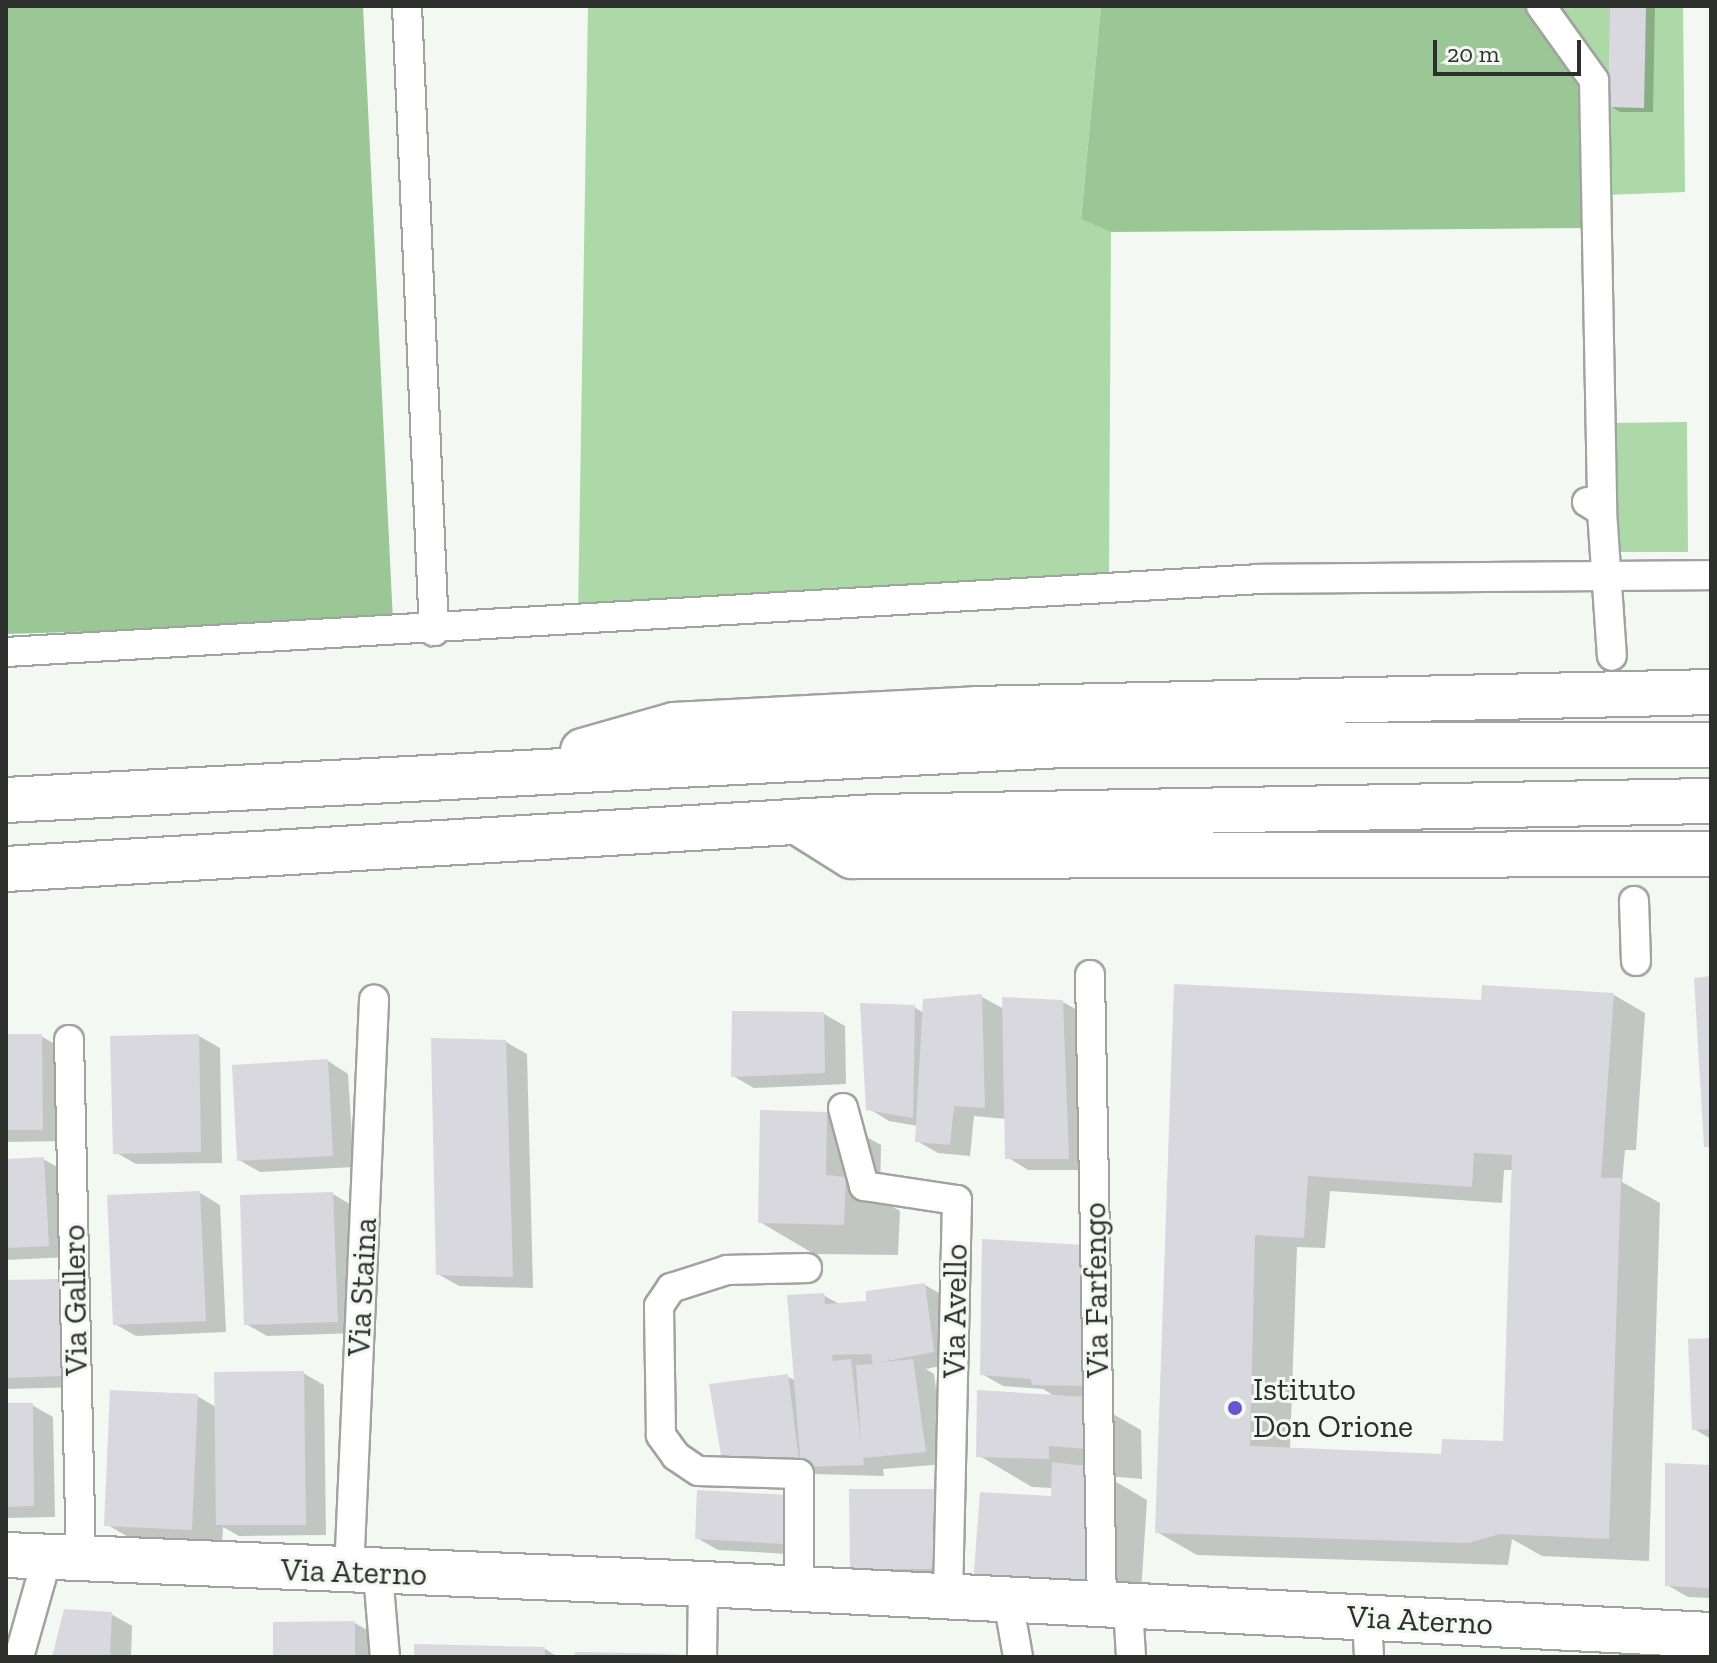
<!DOCTYPE html>
<html>
<head>
<meta charset="utf-8">
<style>
  body { margin:0 }
  #map { position:relative; width:1717px; height:1663px; overflow:hidden; background:#f3f8f3; font-family:"Zilla Slab",serif }
  div>[style] { position:absolute }
  .green>* { inset:0; background:#acd9a7 }
  .forest>* { inset:0; background:#9ac795 }
  .shadow>* { inset:0; background:#0003 }
  .building>* { inset:0; background:#d8d8de }
  .roads { filter:drop-shadow(2px 0 #a0a49f) drop-shadow(-2px 0 #a0a49f) drop-shadow(0 2px #a0a49f) drop-shadow(0 -2px #a0a49f) }
  .lane>* { height:28px; margin:-14px; padding:0 14px; transform-origin:14px; border-radius:14px; background:#fff }
  .secondary>* { height:44px; margin:-22px; padding:0 22px; transform-origin:22px; border-radius:22px; background:#fff }
  .highway>* { height:44px; margin:-22px; padding:0 22px; transform-origin:22px; border-radius:22px; background:#fff }
  .dots>* { width:22px; height:22px; translate:-50% -50%; box-sizing:border-box; border:4px solid #f3f8f3; border-radius:50% }
  span { translate:-50% -50%; white-space:nowrap; text-align:center; line-height:1.15; -webkit-text-stroke:6px #f3f8f3; paint-order:stroke }
  .street-label { font-size:32px; color:#2d2f2d }
  .poi-label { font-size:32px; color:#2d2f2d }
  .left { translate:0 -50%; text-align:left }
  .frame { position:absolute; inset:0; border:8px solid #2d2f2d; pointer-events:none }
  .scale { position:absolute; left:1433px; top:40px; width:148px; height:36px; box-sizing:border-box; border:4px solid #2d2f2d; border-top:0; padding-left:10px; font-size:24px; line-height:28px; white-space:nowrap; color:#2d2f2d; -webkit-text-stroke:6px #f3f8f3; paint-order:stroke }
</style>
</head>
<body>
<div id="map">
  <div class="green">
    <div style="clip-path:polygon(588px 6px,1101px 6px,1081px 218px,1111px 232px,1109px 576px,578px 615px)"></div>
    <div style="clip-path:polygon(1551px 6px,1683px 6px,1685px 192px,1605px 195px)"></div>
    <div style="clip-path:polygon(1687px 422px,1688px 552px,1611px 552px,1611px 423px)"></div>
  </div>
  <div class="forest">
    <div style="clip-path:polygon(6px 6px,363px 6px,393px 622px,6px 634px)"></div>
    <div style="clip-path:polygon(1101px 6px,1551px 6px,1587px 74px,1583px 228px,1111px 232px,1081px 219px)"></div>
  </div>
  <div class="shadow">
    <div style="clip-path:polygon(1612px 6px,1655px 6px,1653px 112px,1620px 112px,1610px 106px)"></div>
    <div style="clip-path:polygon(evenodd,1176px 986px,1482px 1002px,1614px 995px,1645px 1013px,1636px 1150px,1625px 1150px,1622px 1182px,1660px 1203px,1649px 1561px,1542px 1556px,1512px 1539px,1508px 1565px,1197px 1555px,1157px 1532px,1176px 986px,1504px 1170px,1513px 1170px,1505px 1444px,1441px 1456px,1290px 1449px,1297px 1247px,1325px 1248px,1330px 1191px,1502px 1203px,1504px 1170px)"></div>
    <div style="clip-path:polygon(982px 997px,1004px 1009px,1063px 1002px,1084px 1014px,1089px 1170px,1028px 1170px,1007px 1157px,1007px 1119px,974px 1116px,970px 1156px,938px 1153px,917px 1141px,918px 1126px,889px 1121px,868px 1108px,914px 1007px,924px 1013px)"></div>
    <div style="clip-path:polygon(824px 1014px,845px 1026px,846px 1084px,754px 1088px,733px 1076px)"></div>
    <div style="clip-path:polygon(6px 1036px,41px 1036px,62px 1048px,64px 1141px,6px 1142px)"></div>
    <div style="clip-path:polygon(199px 1036px,220px 1048px,222px 1163px,136px 1164px,115px 1152px)"></div>
    <div style="clip-path:polygon(506px 1042px,527px 1054px,533px 1288px,459px 1286px,438px 1274px)"></div>
    <div style="clip-path:polygon(328px 1061px,348px 1074px,354px 1167px,260px 1172px,239px 1160px)"></div>
    <div style="clip-path:polygon(826px 1114px,881px 1145px,880px 1199px,900px 1211px,898px 1255px,814px 1254px,760px 1222px)"></div>
    <div style="clip-path:polygon(43px 1159px,64px 1171px,69px 1257px,6px 1260px,6px 1161px)"></div>
    <div style="clip-path:polygon(200px 1193px,220px 1205px,226px 1332px,136px 1336px,115px 1324px)"></div>
    <div style="clip-path:polygon(333px 1194px,353px 1206px,358px 1333px,267px 1336px,246px 1324px)"></div>
    <div style="clip-path:polygon(984px 1241px,1105px 1397px,1083px 1397px,1141px 1430px,1142px 1479px,1106px 1476px,1147px 1500px,1139px 1624px,1029px 1615px,1053px 1488px,1032px 1487px,978px 1455px,1056px 1397px,1043px 1389px,1003px 1386px,982px 1374px)"></div>
    <div style="clip-path:polygon(59px 1281px,80px 1293px,82px 1387px,6px 1389px,6px 1282px)"></div>
    <div style="clip-path:polygon(925px 1285px,946px 1297px,954px 1363px,926px 1369px,934px 1374px,946px 1464px,883px 1469px,884px 1476px,744px 1472px,787px 1376px,796px 1381px,823px 1295px,841px 1305px,869px 1303px)"></div>
    <div style="clip-path:polygon(1711px 1340px,1711px 1439px,1694px 1429px)"></div>
    <div style="clip-path:polygon(303px 1373px,324px 1385px,326px 1535px,239px 1536px,223px 1527px,222px 1546px,137px 1542px,106px 1524px,197px 1396px,216px 1407px)"></div>
    <div style="clip-path:polygon(6px 1405px,32px 1405px,53px 1417px,55px 1517px,6px 1518px)"></div>
    <div style="clip-path:polygon(1711px 1467px,1711px 1598px,1688px 1597px,1667px 1585px)"></div>
    <div style="clip-path:polygon(948px 1497px,948px 1574px,862px 1574px,852px 1568px)"></div>
    <div style="clip-path:polygon(808px 1509px,806px 1555px,718px 1550px,697px 1538px)"></div>
    <div style="clip-path:polygon(111px 1614px,132px 1626px,131px 1657px,54px 1657px)"></div>
    <div style="clip-path:polygon(355px 1623px,375px 1635px,376px 1657px,275px 1657px)"></div>
    <div style="clip-path:polygon(545px 1649px,558px 1657px,416px 1657px)"></div>
    <div style="clip-path:polygon(577px 1654px,689px 1656px,691px 1657px,577px 1657px)"></div>
  </div>
  <div class="building">
    <div style="clip-path:polygon(1610px 6px,1646px 6px,1644px 108px,1608px 107px)"></div>
    <div style="clip-path:polygon(1711px 976px,1711px 1147px,1704px 1147px,1694px 978px)"></div>
    <div style="clip-path:polygon(evenodd,1174px 984px,1481px 1000px,1482px 985px,1614px 993px,1601px 1178px,1621px 1178px,1609px 1539px,1500px 1534px,1468px 1543px,1155px 1533px,1174px 984px,1474px 1153px,1512px 1155px,1503px 1441px,1442px 1439px,1441px 1454px,1250px 1446px,1255px 1235px,1304px 1238px,1308px 1176px,1472px 1187px,1474px 1153px)"></div>
    <div style="clip-path:polygon(982px 994px,985px 1108px,954px 1106px,950px 1145px,915px 1142px,923px 999px)"></div>
    <div style="clip-path:polygon(1002px 997px,1063px 1000px,1069px 1159px,1005px 1159px)"></div>
    <div style="clip-path:polygon(860px 1003px,915px 1005px,913px 1118px,866px 1110px)"></div>
    <div style="clip-path:polygon(732px 1011px,824px 1012px,825px 1073px,731px 1077px)"></div>
    <div style="clip-path:polygon(6px 1034px,42px 1034px,43px 1130px,6px 1130px)"></div>
    <div style="clip-path:polygon(199px 1034px,201px 1152px,113px 1154px,110px 1036px)"></div>
    <div style="clip-path:polygon(431px 1038px,506px 1040px,513px 1277px,436px 1275px)"></div>
    <div style="clip-path:polygon(328px 1059px,333px 1156px,237px 1161px,232px 1065px)"></div>
    <div style="clip-path:polygon(760px 1110px,827px 1112px,826px 1175px,846px 1177px,844px 1225px,758px 1223px)"></div>
    <div style="clip-path:polygon(44px 1157px,49px 1246px,6px 1248px,6px 1159px)"></div>
    <div style="clip-path:polygon(200px 1191px,206px 1321px,113px 1325px,107px 1195px)"></div>
    <div style="clip-path:polygon(333px 1192px,338px 1322px,244px 1325px,240px 1195px)"></div>
    <div style="clip-path:polygon(982px 1239px,1084px 1245px,1085px 1386px,1032px 1385px,1031px 1379px,980px 1375px)"></div>
    <div style="clip-path:polygon(59px 1279px,62px 1376px,6px 1378px,6px 1280px)"></div>
    <div style="clip-path:polygon(evenodd,925px 1283px,934px 1352px,876px 1363px,913px 1359px,926px 1452px,863px 1458px,864px 1465px,801px 1467px,787px 1295px,824px 1293px,825px 1304px,866px 1301px,866px 1291px,925px 1283px,871px 1354px,873px 1364px,856px 1365px,861px 1443px,851px 1359px,833px 1361px,832px 1355px,871px 1354px)"></div>
    <div style="clip-path:polygon(1711px 1338px,1711px 1429px,1692px 1430px,1688px 1339px)"></div>
    <div style="clip-path:polygon(304px 1371px,306px 1525px,216px 1525px,214px 1372px)"></div>
    <div style="clip-path:polygon(788px 1374px,799px 1460px,722px 1461px,709px 1384px)"></div>
    <div style="clip-path:polygon(110px 1390px,198px 1394px,192px 1530px,104px 1526px)"></div>
    <div style="clip-path:polygon(977px 1390px,1087px 1397px,1088px 1449px,1049px 1446px,1049px 1459px,976px 1457px)"></div>
    <div style="clip-path:polygon(6px 1403px,33px 1403px,34px 1506px,6px 1507px)"></div>
    <div style="clip-path:polygon(1052px 1462px,1094px 1467px,1085px 1594px,973px 1584px,980px 1492px,1051px 1496px)"></div>
    <div style="clip-path:polygon(1665px 1463px,1711px 1465px,1711px 1588px,1665px 1586px)"></div>
    <div style="clip-path:polygon(849px 1489px,938px 1489px,939px 1569px,850px 1569px)"></div>
    <div style="clip-path:polygon(697px 1490px,787px 1495px,785px 1544px,695px 1539px)"></div>
    <div style="clip-path:polygon(64px 1609px,112px 1612px,110px 1657px,52px 1657px)"></div>
    <div style="clip-path:polygon(355px 1621px,355px 1657px,273px 1657px,273px 1622px)"></div>
    <div style="clip-path:polygon(414px 1644px,545px 1647px,545px 1657px,414px 1657px)"></div>
    <div style="clip-path:polygon(575px 1652px,690px 1654px,575px 1657px)"></div>
  </div>
  <div class="roads">
    <div class="lane">
      <div style="left:407px;top:6px;width:626px;rotate:87.53deg"></div>
      <div style="left:1541px;top:6px;width:91px;rotate:54.4deg"></div>
      <div style="left:1594px;top:80px;width:431px;rotate:88.9deg"></div>
      <div style="left:1587px;top:502px;width:17px;rotate:31deg"></div>
      <div style="left:1602px;top:511px;width:145px;rotate:86.1deg"></div>
      <div style="left:6px;top:652px;width:1255px;rotate:-3.33deg"></div>
      <div style="left:1259px;top:579px;width:452px;rotate:-0.5deg"></div>
      <div style="left:1634px;top:901px;width:60px;rotate:88.1deg"></div>
      <div style="left:1090px;top:975px;width:629px;rotate:88.91deg"></div>
      <div style="left:69px;top:1040px;width:520px;rotate:88.68deg"></div>
      <div style="left:843px;top:1108px;width:81px;rotate:74.9deg"></div>
      <div style="left:864px;top:1186px;width:94px;rotate:8.6deg"></div>
      <div style="left:957px;top:1200px;width:397px;rotate:91.3deg"></div>
      <div style="left:349px;top:1573px;width:574px;rotate:-87.5deg"></div>
      <div style="left:378px;top:1574px;width:83px;rotate:85.2deg"></div>
      <div style="left:799px;top:1589px;width:115px;rotate:-90deg"></div>
      <div style="left:799px;top:1474px;width:101px;rotate:-178.3deg"></div>
      <div style="left:698px;top:1471px;width:27px;rotate:-146deg"></div>
      <div style="left:676px;top:1456px;width:26px;rotate:-126deg"></div>
      <div style="left:661px;top:1435px;width:129px;rotate:-90.9deg"></div>
      <div style="left:659px;top:1306px;width:22px;rotate:-56deg"></div>
      <div style="left:671px;top:1288px;width:59px;rotate:-17.8deg"></div>
      <div style="left:727px;top:1270px;width:80px;rotate:-1.4deg"></div>
      <div style="left:1008px;top:1600px;width:58px;rotate:80deg"></div>
      <div style="left:1128px;top:1606px;width:51px;rotate:86.6deg"></div>
      <div style="left:1367px;top:1618px;width:39px;rotate:87deg"></div>
      <div style="left:19px;top:1657px;width:103px;rotate:-74.2deg"></div>
      <div style="left:702px;top:1657px;width:73px;rotate:-89.2deg"></div>
    </div>
    <div class="secondary">
      <div style="left:6px;top:1555px;width:698px;rotate:2.38deg"></div>
      <div style="left:703px;top:1584px;width:1009px;rotate:2.9deg"></div>
    </div>
    <div class="highway">
      <div style="left:583px;top:751px;width:95px;rotate:-15.9deg"></div>
      <div style="left:674px;top:725px;width:302px;rotate:-3deg"></div>
      <div style="left:976px;top:709px;width:735px;rotate:-1.32deg"></div>
      <div style="left:6px;top:800px;width:1056px;rotate:-2.98deg"></div>
      <div style="left:1061px;top:745px;width:650px"></div>
      <div style="left:798px;top:822px;width:64px;rotate:32.2deg"></div>
      <div style="left:852px;top:856px;width:859px;rotate:-0.13deg"></div>
      <div style="left:6px;top:869px;width:871px;rotate:-3.42deg"></div>
      <div style="left:875px;top:817px;width:836px;rotate:-1.1deg"></div>
    </div>
  </div>
  <div class="dots">
    <div style="left:1235px;top:1408px;background:#6956cf"></div>
  </div>
  <div class="street-label">
    <span style="left:362px;top:1287px;rotate:-87deg">Via Staina</span>
    <span style="left:1096px;top:1290px;rotate:-91deg">Via Farfengo</span>
    <span style="left:75px;top:1300px;rotate:-91deg">Via Gallero</span>
    <span style="left:955px;top:1311px;rotate:-89deg">Via Avello</span>
    <span style="left:354px;top:1572px;rotate:2deg">Via Aterno</span>
    <span style="left:1420px;top:1620px;rotate:3deg">Via Aterno</span>
  </div>
  <div class="poi-label">
    <span class="left" style="left:1253px;top:1408px">Istituto<br>Don Orione</span>
  </div>
  <div class="frame"></div>
  <div class="scale">20 m</div>
</div>
</body>
</html>
